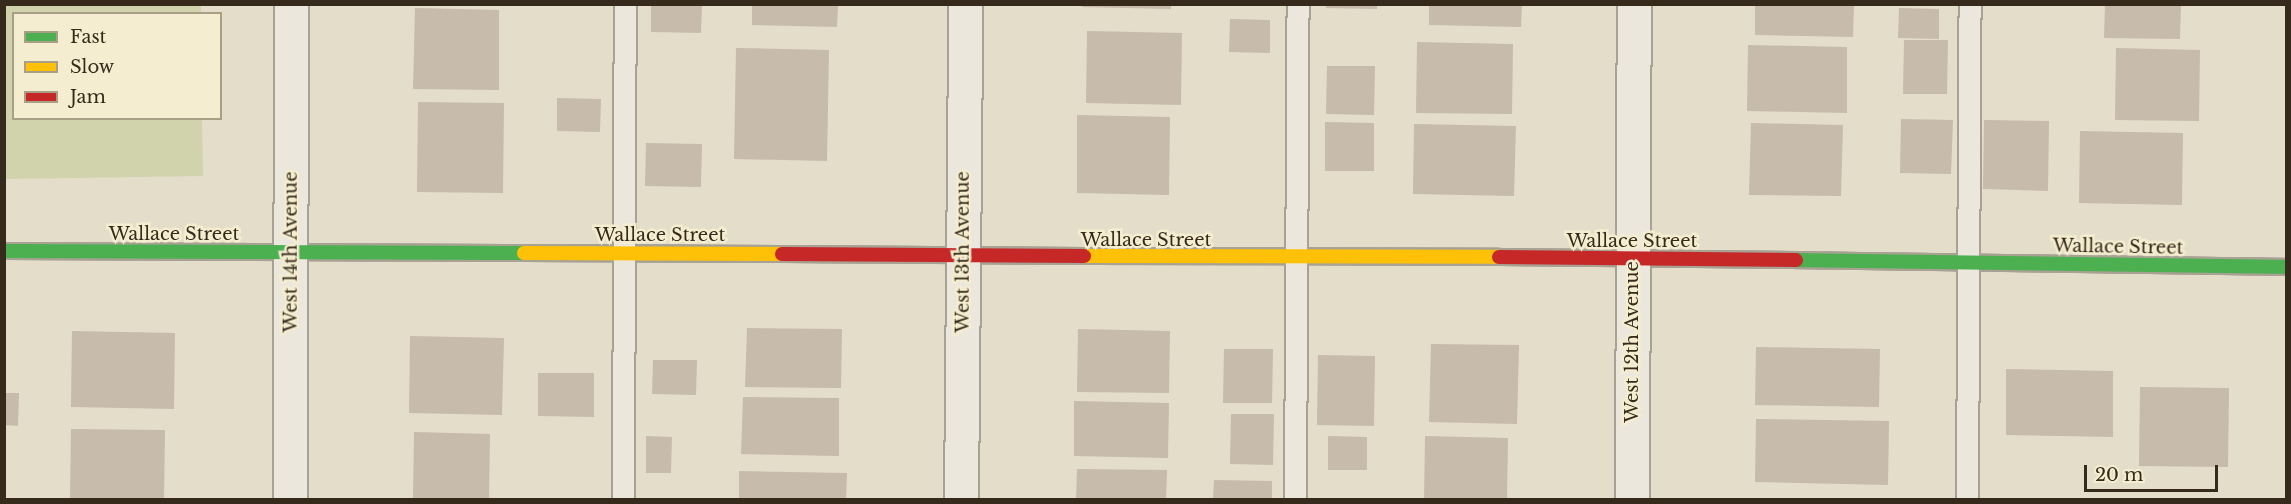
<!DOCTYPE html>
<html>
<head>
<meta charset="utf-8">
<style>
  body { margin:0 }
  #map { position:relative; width:2291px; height:504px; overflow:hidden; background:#e4ddca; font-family:"Libre Baskerville",serif }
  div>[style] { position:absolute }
  .green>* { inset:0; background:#d1d3ac }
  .building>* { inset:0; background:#c7bbab }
  .roads { filter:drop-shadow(2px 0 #a8a294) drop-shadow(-2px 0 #a8a294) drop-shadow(0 2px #a8a294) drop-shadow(0 -2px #a8a294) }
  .lane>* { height:21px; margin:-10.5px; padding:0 10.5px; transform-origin:10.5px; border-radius:10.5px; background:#ebe7dc }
  .street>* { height:33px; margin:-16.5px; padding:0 16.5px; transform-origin:16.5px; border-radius:16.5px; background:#ebe7dc }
  .fast>* { height:14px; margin:-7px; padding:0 7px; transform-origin:7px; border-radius:7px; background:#4caf50 }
  .slow>* { height:14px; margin:-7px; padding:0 7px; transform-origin:7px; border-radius:7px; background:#ffc107 }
  .jam>* { height:14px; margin:-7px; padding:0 7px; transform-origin:7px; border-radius:7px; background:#c62828 }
  span { translate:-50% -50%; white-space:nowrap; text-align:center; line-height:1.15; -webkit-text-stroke:5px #f5edcf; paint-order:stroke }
  .street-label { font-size:18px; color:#362a1c }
  .frame { position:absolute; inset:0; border:6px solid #362a1c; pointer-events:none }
  .legend { position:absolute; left:12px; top:12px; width:210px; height:108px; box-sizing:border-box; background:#f5edcf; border:2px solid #a99f87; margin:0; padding:8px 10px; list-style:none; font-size:18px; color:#362a1c }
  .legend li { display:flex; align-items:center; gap:12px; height:30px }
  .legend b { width:30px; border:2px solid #a99f87 }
  .scale { position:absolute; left:2084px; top:465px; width:134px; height:27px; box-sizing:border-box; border:3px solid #362a1c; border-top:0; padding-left:8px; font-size:18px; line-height:21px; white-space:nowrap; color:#362a1c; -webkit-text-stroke:4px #f5edcf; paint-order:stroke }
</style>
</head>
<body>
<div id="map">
  <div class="green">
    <div style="clip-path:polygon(4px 5px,201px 5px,201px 14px,14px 14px,14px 118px,202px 119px,203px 176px,5px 179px)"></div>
  </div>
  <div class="building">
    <div style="clip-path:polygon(651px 4px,702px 4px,701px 33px,651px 32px)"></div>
    <div style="clip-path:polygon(1082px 4px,1171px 4px,1171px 9px,1082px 7px)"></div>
    <div style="clip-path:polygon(1326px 4px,1377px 4px,1377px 9px,1326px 8px)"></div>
    <div style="clip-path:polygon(1429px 4px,1522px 4px,1521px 27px,1429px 25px)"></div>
    <div style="clip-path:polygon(1755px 4px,1854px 4px,1853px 37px,1755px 35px)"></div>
    <div style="clip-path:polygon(2105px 4px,2181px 4px,2180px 39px,2104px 38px)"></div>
    <div style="clip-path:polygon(752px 5px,838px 5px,837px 27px,752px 25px)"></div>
    <div style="clip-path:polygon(415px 8px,499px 10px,499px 90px,413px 89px)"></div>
    <div style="clip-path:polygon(1899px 8px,1939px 9px,1939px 39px,1898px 38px)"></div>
    <div style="clip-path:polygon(1230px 19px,1270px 20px,1270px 53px,1229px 52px)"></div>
    <div style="clip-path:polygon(1087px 31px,1182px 33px,1181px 105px,1086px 103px)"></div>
    <div style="clip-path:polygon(1904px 40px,1948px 40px,1947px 94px,1903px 94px)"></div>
    <div style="clip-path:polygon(1417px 42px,1513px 44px,1512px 114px,1416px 113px)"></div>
    <div style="clip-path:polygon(1748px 45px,1847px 47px,1847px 113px,1747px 111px)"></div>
    <div style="clip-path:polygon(736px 48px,829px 50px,827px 161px,734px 159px)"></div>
    <div style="clip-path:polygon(2116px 48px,2200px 50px,2199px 121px,2115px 120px)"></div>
    <div style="clip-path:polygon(1327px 66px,1375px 66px,1374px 115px,1326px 114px)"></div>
    <div style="clip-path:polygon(557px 98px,601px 99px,600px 132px,557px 131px)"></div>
    <div style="clip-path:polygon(418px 102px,504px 103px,503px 193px,417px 192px)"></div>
    <div style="clip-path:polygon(1077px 115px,1170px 117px,1169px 195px,1077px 193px)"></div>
    <div style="clip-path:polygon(1901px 119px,1953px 120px,1951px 174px,1900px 173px)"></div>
    <div style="clip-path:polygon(1984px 120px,2049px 121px,2048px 191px,1983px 189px)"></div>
    <div style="clip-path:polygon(1325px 122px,1374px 123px,1374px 171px,1325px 171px)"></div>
    <div style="clip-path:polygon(1751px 123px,1843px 125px,1841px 196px,1749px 195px)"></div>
    <div style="clip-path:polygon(1414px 124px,1516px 126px,1514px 196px,1413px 194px)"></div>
    <div style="clip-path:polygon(2080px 131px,2183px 133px,2182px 205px,2079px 203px)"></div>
    <div style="clip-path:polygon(646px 143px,702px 144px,701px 187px,645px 186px)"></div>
    <div style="clip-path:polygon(747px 328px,842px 329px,841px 388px,745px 387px)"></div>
    <div style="clip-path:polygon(1078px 329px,1170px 331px,1169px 393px,1077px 392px)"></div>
    <div style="clip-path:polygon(72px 331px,175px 333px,174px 409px,71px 407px)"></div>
    <div style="clip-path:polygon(410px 336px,504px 338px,502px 415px,409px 413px)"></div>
    <div style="clip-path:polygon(1431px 344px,1519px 345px,1517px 424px,1429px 422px)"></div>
    <div style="clip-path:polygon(1756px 347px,1880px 349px,1879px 407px,1755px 405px)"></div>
    <div style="clip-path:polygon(1224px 349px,1273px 349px,1272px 403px,1223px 403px)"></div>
    <div style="clip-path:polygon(1318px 355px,1375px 356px,1374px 426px,1317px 425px)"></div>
    <div style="clip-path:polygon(653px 360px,697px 360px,696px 395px,652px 394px)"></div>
    <div style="clip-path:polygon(2006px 369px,2113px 371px,2113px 437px,2006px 435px)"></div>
    <div style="clip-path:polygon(538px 373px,594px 373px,594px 417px,538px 416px)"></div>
    <div style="clip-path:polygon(2140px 387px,2229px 388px,2228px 467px,2139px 466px)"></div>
    <div style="clip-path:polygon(4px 393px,19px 393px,18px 426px,4px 425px)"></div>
    <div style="clip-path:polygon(743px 397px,839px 398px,839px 456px,741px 454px)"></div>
    <div style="clip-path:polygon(1074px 401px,1169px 403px,1168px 458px,1074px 456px)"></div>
    <div style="clip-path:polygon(1231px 414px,1274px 414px,1273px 465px,1230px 464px)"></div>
    <div style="clip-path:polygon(1756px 419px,1889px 421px,1888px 485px,1755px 482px)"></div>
    <div style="clip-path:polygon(71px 429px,165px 430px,164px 500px,70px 500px)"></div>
    <div style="clip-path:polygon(414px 432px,490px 434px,489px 500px,413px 500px)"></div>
    <div style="clip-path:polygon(646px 436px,672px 437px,671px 473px,646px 473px)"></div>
    <div style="clip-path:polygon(1328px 436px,1367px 437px,1367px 470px,1328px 470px)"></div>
    <div style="clip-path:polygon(1425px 436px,1508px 438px,1507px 500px,1424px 500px)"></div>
    <div style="clip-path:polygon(1077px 469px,1167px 470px,1166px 500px,1076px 500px)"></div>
    <div style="clip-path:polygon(739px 471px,847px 473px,846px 500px,739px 500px)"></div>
    <div style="clip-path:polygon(1214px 480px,1272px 481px,1272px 500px,1213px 500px)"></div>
  </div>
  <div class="roads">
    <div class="lane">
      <div style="left:623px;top:500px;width:496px;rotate:-89.8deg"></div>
      <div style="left:1295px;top:500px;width:496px;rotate:-89.7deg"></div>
      <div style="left:1967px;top:500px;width:496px;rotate:-89.7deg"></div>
    </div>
    <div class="street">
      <div style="left:290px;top:500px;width:496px;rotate:-89.9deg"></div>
      <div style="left:961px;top:500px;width:496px;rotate:-89.5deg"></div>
      <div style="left:1632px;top:500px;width:496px;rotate:-89.8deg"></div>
    </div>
    <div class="fast">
      <div style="left:4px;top:251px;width:520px;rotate:0.22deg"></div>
      <div style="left:1796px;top:260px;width:490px;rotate:0.8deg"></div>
    </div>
    <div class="slow">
      <div style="left:524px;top:253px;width:258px;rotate:0.2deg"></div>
      <div style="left:1084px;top:256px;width:415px;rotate:0.1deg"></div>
    </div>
    <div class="jam">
      <div style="left:782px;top:254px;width:302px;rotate:0.4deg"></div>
      <div style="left:1499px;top:257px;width:297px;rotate:0.6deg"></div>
    </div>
  </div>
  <div class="street-label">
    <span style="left:174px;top:234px">Wallace Street</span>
    <span style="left:660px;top:235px">Wallace Street</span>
    <span style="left:1146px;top:240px">Wallace Street</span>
    <span style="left:1632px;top:241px">Wallace Street</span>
    <span style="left:2118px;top:247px;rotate:1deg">Wallace Street</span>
    <span style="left:291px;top:252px;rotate:-90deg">West 14th Avenue</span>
    <span style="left:963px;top:252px;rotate:-90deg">West 13th Avenue</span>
    <span style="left:1632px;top:342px;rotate:-90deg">West 12th Avenue</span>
  </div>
  <div class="frame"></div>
  <ul class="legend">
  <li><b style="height:8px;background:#4caf50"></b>Fast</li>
  <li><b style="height:8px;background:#ffc107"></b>Slow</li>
  <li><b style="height:8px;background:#c62828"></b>Jam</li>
  </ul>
  <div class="scale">20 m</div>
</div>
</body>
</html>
